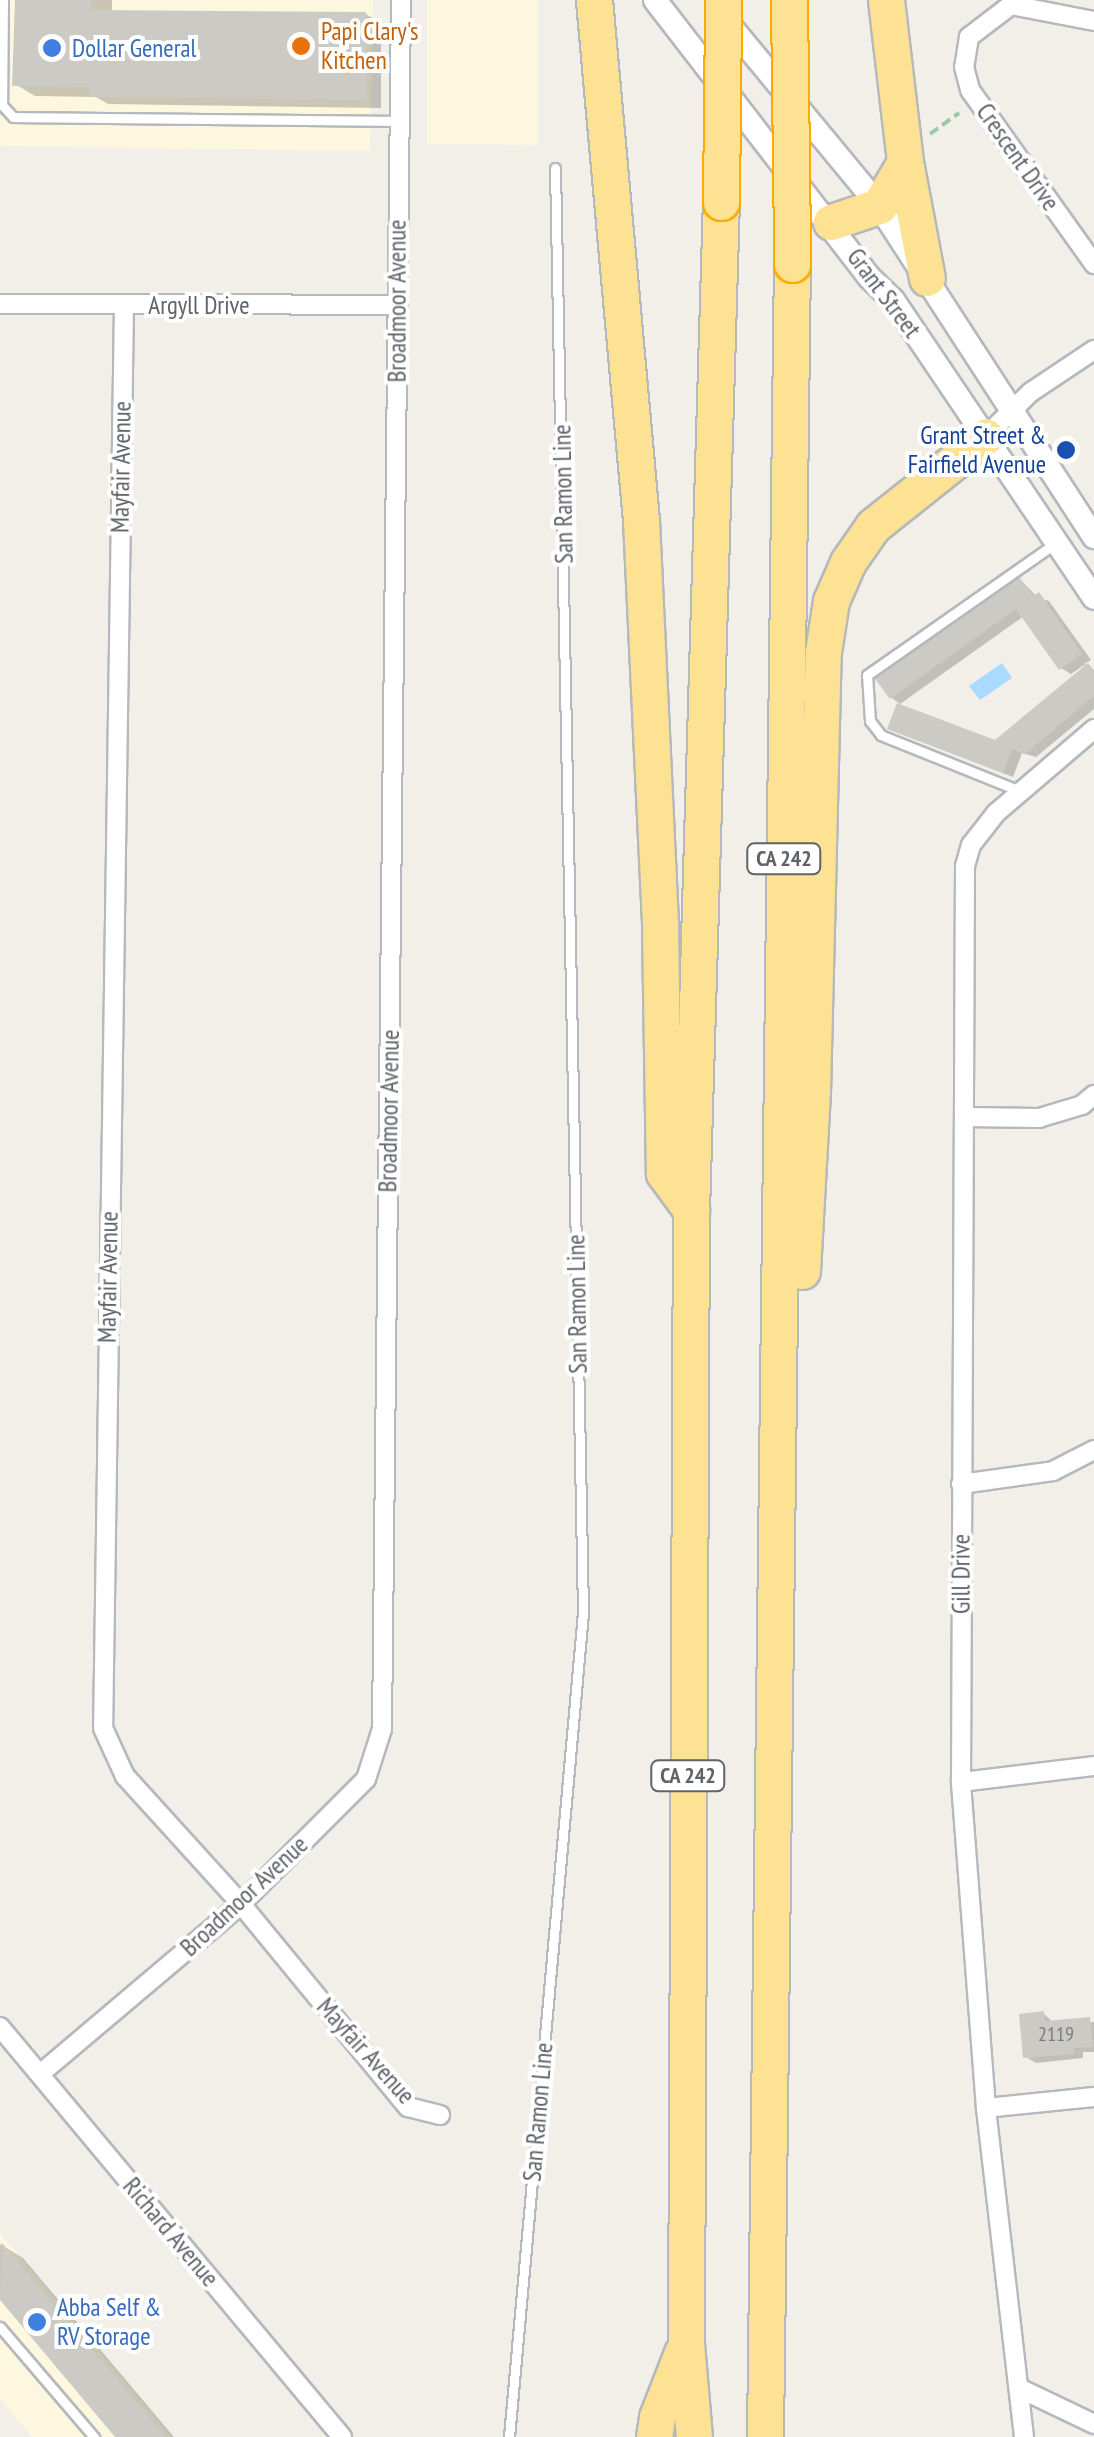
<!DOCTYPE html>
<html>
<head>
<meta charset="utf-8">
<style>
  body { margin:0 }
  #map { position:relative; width:1094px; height:2437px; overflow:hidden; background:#f1efe8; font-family:"PT Sans Narrow",sans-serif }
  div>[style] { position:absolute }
  .commercial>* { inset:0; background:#fef7e0 }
  .water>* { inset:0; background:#aadaff }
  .shadow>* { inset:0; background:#0003 }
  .building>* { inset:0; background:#cccac5 }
  .path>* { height:4px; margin-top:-2px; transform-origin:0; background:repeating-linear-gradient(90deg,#9cc7a9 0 10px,transparent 0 15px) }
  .roads { filter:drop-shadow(2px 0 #b5b8bc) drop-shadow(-2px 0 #b5b8bc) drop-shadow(0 2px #b5b8bc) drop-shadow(0 -2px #b5b8bc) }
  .service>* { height:9px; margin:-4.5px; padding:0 4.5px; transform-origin:4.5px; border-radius:4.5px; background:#fff }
  .minor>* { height:18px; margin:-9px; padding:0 9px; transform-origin:9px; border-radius:9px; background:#fff }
  .tertiary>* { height:22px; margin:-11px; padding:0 11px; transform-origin:11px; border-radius:11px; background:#fff }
  .motorway>* { height:35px; margin:-17.5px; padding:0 17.5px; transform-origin:17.5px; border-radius:17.5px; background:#fde293 }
  .bridges { filter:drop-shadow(2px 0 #f9ab00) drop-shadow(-2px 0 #f9ab00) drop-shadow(0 2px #f9ab00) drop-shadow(0 -2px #f9ab00) }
  .motorway-bridge>* { height:35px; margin:-17.5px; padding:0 17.5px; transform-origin:17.5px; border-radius:17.5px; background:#fde293 }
  .dots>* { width:28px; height:28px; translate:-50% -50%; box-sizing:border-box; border:5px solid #fff; border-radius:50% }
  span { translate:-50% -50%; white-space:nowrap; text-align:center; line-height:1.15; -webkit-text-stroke:8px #fff; paint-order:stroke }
  .number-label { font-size:20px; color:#7a7d7f }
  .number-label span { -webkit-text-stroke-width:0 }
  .shield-label span { padding:2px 8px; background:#fff; border:2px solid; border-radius:8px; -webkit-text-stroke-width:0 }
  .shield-label { font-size:22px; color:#5f6368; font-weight:700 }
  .food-label { font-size:25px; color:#c56008 }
  .left { translate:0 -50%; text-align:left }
  .shop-label { font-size:25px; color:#366cbe }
  .street-label { font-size:25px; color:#5f6368 }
  .transit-label { font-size:25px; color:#164399 }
  .right { translate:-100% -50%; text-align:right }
</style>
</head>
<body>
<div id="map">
  <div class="commercial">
    <div style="clip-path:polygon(0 0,373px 0,370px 151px,0 146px)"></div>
    <div style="clip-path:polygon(427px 0,538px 0,538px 145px,427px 144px)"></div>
    <div style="clip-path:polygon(0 2233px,171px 2437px,32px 2437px,0 2399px)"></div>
  </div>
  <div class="water">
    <div style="clip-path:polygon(1002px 663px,1012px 678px,980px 700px,969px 686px)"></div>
  </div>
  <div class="shadow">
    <div style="clip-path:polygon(17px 0,112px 0,112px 12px,366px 14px,381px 23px,381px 108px,108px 104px,96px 97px,35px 96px,15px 84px)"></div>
    <div style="clip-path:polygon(1018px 577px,1037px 597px,1049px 601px,1091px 660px,1084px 664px,1094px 670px,1094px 709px,1036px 757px,1022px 753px,1013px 777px,900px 733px,996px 743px,1086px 668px,1084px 665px,1071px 674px,1061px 668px,1024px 616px,900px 704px,891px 697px)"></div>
    <div style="clip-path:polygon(1044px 2014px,1054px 2023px,1094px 2022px,1094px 2052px,1083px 2052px,1083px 2058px,1036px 2063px,1026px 2057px)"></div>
    <div style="clip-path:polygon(0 2244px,23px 2258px,174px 2437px,118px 2437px,0 2296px)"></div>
  </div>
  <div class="building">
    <div style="clip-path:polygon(15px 0,91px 0,91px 10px,366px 12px,367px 100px,90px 97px,90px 87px,12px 86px)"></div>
    <div style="clip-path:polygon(1017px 574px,1033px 596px,1039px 592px,1082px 654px,1059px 670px,1016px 609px,890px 699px,873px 676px)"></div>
    <div style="clip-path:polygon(1088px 663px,1094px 671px,1094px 696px,1025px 754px,1012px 749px,1003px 773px,887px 729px,897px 703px,995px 740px)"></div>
    <div style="clip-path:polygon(1044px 2011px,1045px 2021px,1090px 2017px,1093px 2047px,1074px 2048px,1074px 2054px,1023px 2058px,1019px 2014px)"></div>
    <div style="clip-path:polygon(2px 2243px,166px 2437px,115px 2437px,0 2300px)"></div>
  </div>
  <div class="path">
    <div style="left:930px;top:134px;width:36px;rotate:-36deg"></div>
  </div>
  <div class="roads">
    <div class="service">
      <div style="left:3px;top:0;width:105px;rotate:90.5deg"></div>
      <div style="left:2px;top:105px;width:16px;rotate:47deg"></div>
      <div style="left:13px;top:117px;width:385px;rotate:0.6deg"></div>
      <div style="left:1020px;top:791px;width:150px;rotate:-158.1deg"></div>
      <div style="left:881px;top:735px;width:18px;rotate:-128deg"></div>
      <div style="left:870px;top:721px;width:46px;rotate:-93.7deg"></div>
      <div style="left:867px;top:675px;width:228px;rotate:-35deg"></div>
      <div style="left:0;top:2327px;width:145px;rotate:49.5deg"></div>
      <div style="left:509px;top:2437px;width:828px;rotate:-84.87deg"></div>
      <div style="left:583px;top:1612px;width:1444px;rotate:-91.11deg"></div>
    </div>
    <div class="minor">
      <div style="left:1094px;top:21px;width:85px;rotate:-169.1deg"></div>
      <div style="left:1011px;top:5px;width:53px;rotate:142.7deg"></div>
      <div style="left:969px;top:37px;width:30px;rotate:99deg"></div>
      <div style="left:964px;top:67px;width:24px;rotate:75deg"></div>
      <div style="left:970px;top:90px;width:214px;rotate:54.5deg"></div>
      <div style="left:0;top:304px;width:398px;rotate:0.1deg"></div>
      <div style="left:124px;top:304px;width:1424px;rotate:90.84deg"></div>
      <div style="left:103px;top:1728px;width:53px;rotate:65.4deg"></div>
      <div style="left:125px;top:1776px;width:173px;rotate:47.8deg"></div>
      <div style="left:241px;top:1904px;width:263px;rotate:50.6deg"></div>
      <div style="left:408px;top:2107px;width:33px;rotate:14deg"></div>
      <div style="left:986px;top:436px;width:63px;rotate:-44.4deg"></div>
      <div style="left:1031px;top:392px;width:76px;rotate:-33.7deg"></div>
      <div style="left:967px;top:1117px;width:72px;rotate:0.8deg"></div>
      <div style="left:1039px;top:1118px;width:45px;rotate:-16.8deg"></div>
      <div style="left:1082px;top:1105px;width:16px;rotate:-40deg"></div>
      <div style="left:961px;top:1484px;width:93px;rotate:-8deg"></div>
      <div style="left:1053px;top:1471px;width:46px;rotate:-27.1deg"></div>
      <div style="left:961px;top:1782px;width:134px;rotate:-6.9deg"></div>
      <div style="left:0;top:2027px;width:534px;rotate:50.17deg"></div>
      <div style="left:40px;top:2074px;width:263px;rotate:-40.2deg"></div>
      <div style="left:241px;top:1904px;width:177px;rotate:-45deg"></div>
      <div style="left:366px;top:1779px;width:52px;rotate:-72.3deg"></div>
      <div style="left:382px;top:1729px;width:1729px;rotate:-89.37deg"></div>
      <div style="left:986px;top:2108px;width:109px;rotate:-5.8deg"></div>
      <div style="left:1021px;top:2389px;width:81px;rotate:25.6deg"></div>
      <div style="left:1024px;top:2437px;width:331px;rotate:-96.6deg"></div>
      <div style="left:986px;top:2108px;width:327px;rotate:-94.4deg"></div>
      <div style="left:961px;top:1782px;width:916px;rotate:-89.75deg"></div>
      <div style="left:965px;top:866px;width:22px;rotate:-74deg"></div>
      <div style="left:971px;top:845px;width:41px;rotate:-52deg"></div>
      <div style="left:996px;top:813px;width:129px;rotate:-40.6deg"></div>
    </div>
    <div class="tertiary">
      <div style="left:655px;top:0;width:351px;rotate:52.3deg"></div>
      <div style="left:870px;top:278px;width:32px;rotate:44deg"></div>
      <div style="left:893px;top:300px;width:359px;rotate:56deg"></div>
      <div style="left:722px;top:16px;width:246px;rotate:50.4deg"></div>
      <div style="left:879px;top:206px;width:395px;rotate:57deg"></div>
    </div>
    <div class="motorway">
      <div style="left:594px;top:0;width:522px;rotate:84.84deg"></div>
      <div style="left:641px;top:520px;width:406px;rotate:87.3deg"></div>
      <div style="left:660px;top:926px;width:247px;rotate:89.1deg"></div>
      <div style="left:664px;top:1173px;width:46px;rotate:53.9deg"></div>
      <div style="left:886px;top:0;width:163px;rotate:83.3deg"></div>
      <div style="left:905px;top:162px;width:118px;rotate:79.3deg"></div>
      <div style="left:831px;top:222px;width:51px;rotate:-18.4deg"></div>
      <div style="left:879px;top:206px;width:51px;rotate:-59.4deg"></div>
      <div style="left:802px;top:1271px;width:179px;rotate:-86.8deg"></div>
      <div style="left:812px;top:1092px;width:440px;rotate:-88.6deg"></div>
      <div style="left:823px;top:652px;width:52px;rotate:-81.1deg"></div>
      <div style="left:831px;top:601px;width:43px;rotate:-66.4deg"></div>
      <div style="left:848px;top:562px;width:44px;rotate:-55.2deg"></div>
      <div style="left:873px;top:526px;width:144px;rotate:-38.5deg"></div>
      <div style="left:654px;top:2437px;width:20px;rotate:-81deg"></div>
      <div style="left:657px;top:2417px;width:69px;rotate:-68.7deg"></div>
      <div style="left:694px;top:2437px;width:94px;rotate:-94.9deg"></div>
      <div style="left:686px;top:2343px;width:1133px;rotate:-89.75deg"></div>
      <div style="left:691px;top:1210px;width:1008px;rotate:-88.3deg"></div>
      <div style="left:765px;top:2437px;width:2173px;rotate:-89.29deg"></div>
    </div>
  </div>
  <div class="bridges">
    <div class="motorway-bridge">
      <div style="left:789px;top:0;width:264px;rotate:89.3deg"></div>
      <div style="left:721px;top:202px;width:202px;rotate:-89.4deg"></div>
    </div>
  </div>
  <div class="dots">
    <div style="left:301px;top:46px;background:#e8710a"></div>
    <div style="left:52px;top:48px;background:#3f7fe0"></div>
    <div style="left:1066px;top:450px;background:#1a4fb4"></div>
    <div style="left:37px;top:2322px;background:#3f7fe0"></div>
  </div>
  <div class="number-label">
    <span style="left:1056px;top:2034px">2119</span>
  </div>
  <div class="shield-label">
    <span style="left:784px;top:859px">CA 242</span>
    <span style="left:688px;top:1776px">CA 242</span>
  </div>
  <div class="food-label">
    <span class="left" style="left:321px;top:46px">Papi Clary's<br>Kitchen</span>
  </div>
  <div class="shop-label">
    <span class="left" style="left:72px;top:48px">Dollar General</span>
    <span class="left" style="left:57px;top:2322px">Abba Self &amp;<br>RV Storage</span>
  </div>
  <div class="street-label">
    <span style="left:1018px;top:157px;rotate:55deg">Crescent Drive</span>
    <span style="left:884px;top:293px;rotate:53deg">Grant Street</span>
    <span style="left:397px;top:301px;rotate:-90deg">Broadmoor Avenue</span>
    <span style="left:199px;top:305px">Argyll Drive</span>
    <span style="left:121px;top:467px;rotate:-89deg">Mayfair Avenue</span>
    <span style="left:563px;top:494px;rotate:-91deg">San Ramon Line</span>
    <span style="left:389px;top:1111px;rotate:-89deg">Broadmoor Avenue</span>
    <span style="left:108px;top:1277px;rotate:-89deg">Mayfair Avenue</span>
    <span style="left:577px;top:1304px;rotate:-91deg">San Ramon Line</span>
    <span style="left:961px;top:1574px;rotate:-90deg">Gill Drive</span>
    <span style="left:244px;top:1896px;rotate:-43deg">Broadmoor Avenue</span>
    <span style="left:366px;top:2051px;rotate:48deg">Mayfair Avenue</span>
    <span style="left:538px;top:2112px;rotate:-85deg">San Ramon Line</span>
    <span style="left:171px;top:2232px;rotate:50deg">Richard Avenue</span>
  </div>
  <div class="transit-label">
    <span class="right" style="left:1046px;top:450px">Grant Street &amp;<br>Fairfield Avenue</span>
  </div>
</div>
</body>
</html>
